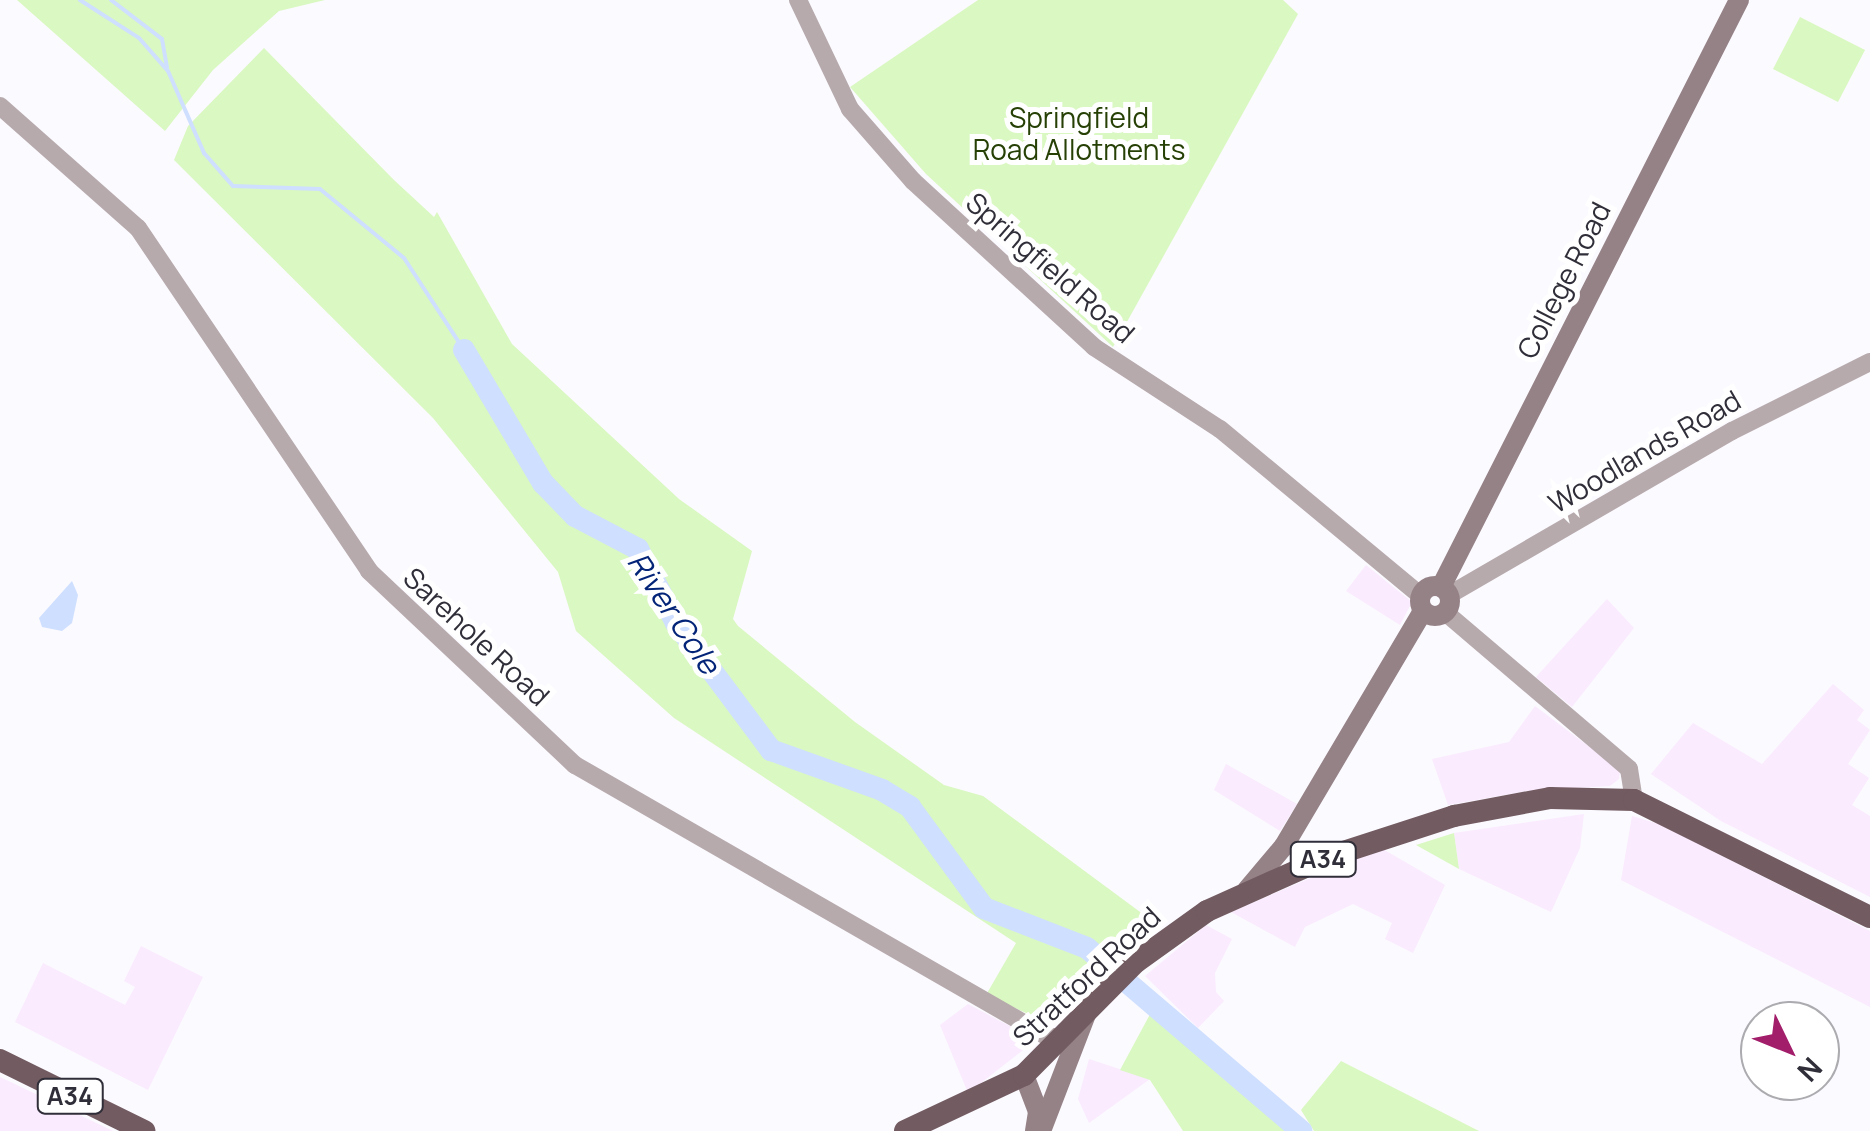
<!DOCTYPE html>
<html>
<head>
<meta charset="utf-8">
<style>
  body { margin:0 }
  #map { position:relative; width:1870px; height:1131px; overflow:hidden; background:#fbfaff; font-family:Manrope,sans-serif }
  div>[style] { position:absolute }
  .commercial>* { inset:0; background:#faebfe }
  .green>* { inset:0; background:#daf8c1 }
  .water>* { inset:0; background:#cfdfff }
  .stream>* { height:4px; margin:-2px; padding:0 2px; transform-origin:2px; border-radius:2px; background:#cfdfff }
  .river>* { height:22px; margin:-11px; padding:0 11px; transform-origin:11px; border-radius:11px; background:#cfdfff }
  .tertiary>* { height:18px; margin:-9px; padding:0 9px; transform-origin:9px; border-radius:9px; background:#b7aaad }
  .secondary>* { height:20px; margin:-10px; padding:0 10px; transform-origin:10px; border-radius:10px; background:#958287 }
  .secondary>.ring { margin:-10px; padding:0; box-sizing:content-box; background:none; border:20px solid #958287; border-radius:50% }
  .trunk>* { height:22px; margin:-11px; padding:0 11px; transform-origin:11px; border-radius:11px; background:#725b61 }
  span { translate:-50% -50%; white-space:nowrap; text-align:center; line-height:1.15; -webkit-text-stroke:10px #fff; paint-order:stroke }
  .shield-label span { padding:2px 8px; background:#fff; border:2px solid; border-radius:8px; -webkit-text-stroke-width:0 }
  .shield-label { font-size:25px; color:#302e38; font-weight:700 }
  .park-label { font-size:28px; color:#264005 }
  .street-label { font-size:28px; color:#302e38 }
  .water-label { font-size:30px; color:#042478; font-style:italic }
  .north { position:absolute; left:1740px; top:1001px; width:100px; height:100px; box-sizing:border-box; background:#fff; border:2px solid #acabaf; border-radius:50%; rotate:133deg; font-size:28px; font-weight:700; line-height:40px; text-align:center; color:#302e38 }
  .north::after { content:''; display:block; margin:auto; width:35px; height:45px; background:#a21d6a; clip-path:polygon(50% 0,100% 100%,50% 72%,0 100%) }
</style>
</head>
<body>
<div id="map">
  <div class="commercial">
    <div style="clip-path:polygon(1366px 565px,1412px 602px,1400px 625px,1346px 591px)"></div>
    <div style="clip-path:polygon(1607px 599px,1634px 628px,1572px 707px,1536px 677px)"></div>
    <div style="clip-path:polygon(1833px 684px,1864px 710px,1857px 720px,1870px 730px,1848px 764px,1869px 778px,1852px 805px,1870px 816px,1870px 897px,1721px 821px,1651px 774px,1693px 723px,1762px 764px)"></div>
    <div style="clip-path:polygon(1535px 706px,1620px 770px,1619px 779px,1610px 786px,1527px 791px,1448px 805px,1432px 759px,1509px 742px)"></div>
    <div style="clip-path:polygon(1226px 764px,1297px 804px,1280px 831px,1214px 790px)"></div>
    <div style="clip-path:polygon(1584px 814px,1580px 848px,1551px 912px,1459px 869px,1454px 833px)"></div>
    <div style="clip-path:polygon(1632px 816px,1659px 824px,1870px 931px,1870px 1007px,1621px 880px)"></div>
    <div style="clip-path:polygon(1381px 848px,1445px 885px,1413px 953px,1385px 939px,1392px 923px,1353px 904px,1305px 927px,1295px 947px,1231px 912px)"></div>
    <div style="clip-path:polygon(1206px 925px,1232px 939px,1215px 973px,1216px 992px,1224px 1001px,1198px 1028px,1145px 976px)"></div>
    <div style="clip-path:polygon(141px 946px,203px 977px,148px 1090px,15px 1022px,43px 963px,125px 1005px,135px 987px,124px 981px)"></div>
    <div style="clip-path:polygon(968px 1004px,1036px 1040px,968px 1093px,940px 1025px)"></div>
    <div style="clip-path:polygon(1089px 1059px,1150px 1079px,1089px 1123px,1078px 1099px)"></div>
    <div style="clip-path:polygon(0 1077px,113px 1131px,0 1131px)"></div>
  </div>
  <div class="green">
    <div style="clip-path:polygon(17px 0,325px 0,279px 11px,213px 70px,165px 131px)"></div>
    <div style="clip-path:polygon(978px 0,1283px 0,1298px 14px,1113px 347px,926px 174px,850px 87px)"></div>
    <div style="clip-path:polygon(1800px 17px,1865px 50px,1838px 102px,1773px 69px)"></div>
    <div style="clip-path:polygon(264px 48px,394px 180px,434px 217px,437px 212px,512px 344px,679px 499px,752px 551px,733px 619px,738px 626px,855px 722px,944px 785px,983px 796px,1155px 923px,1053px 1025px,986px 995px,1016px 943px,674px 718px,576px 631px,558px 572px,433px 418px,174px 160px,188px 126px)"></div>
    <div style="clip-path:polygon(1454px 833px,1459px 869px,1416px 845px)"></div>
    <div style="clip-path:polygon(1155px 1005px,1169px 1017px,1301px 1131px,1183px 1131px,1150px 1080px,1120px 1070px)"></div>
    <div style="clip-path:polygon(1341px 1061px,1479px 1131px,1314px 1131px,1301px 1110px)"></div>
  </div>
  <div class="water">
    <div style="clip-path:polygon(72px 581px,78px 595px,72px 623px,62px 631px,42px 627px,39px 618px)"></div>
  </div>
  <div class="stream">
    <div style="left:80px;top:0;width:70px;rotate:32.8deg"></div>
    <div style="left:139px;top:38px;width:44px;rotate:48.7deg"></div>
    <div style="left:168px;top:71px;width:90px;rotate:66.3deg"></div>
    <div style="left:204px;top:153px;width:44px;rotate:48.7deg"></div>
    <div style="left:233px;top:186px;width:87px;rotate:2deg"></div>
    <div style="left:320px;top:189px;width:109px;rotate:39.4deg"></div>
    <div style="left:404px;top:258px;width:110px;rotate:56.9deg"></div>
    <div style="left:111px;top:0;width:64px;rotate:37.4deg"></div>
    <div style="left:162px;top:39px;width:29px;rotate:80deg"></div>
  </div>
  <div class="river">
    <div style="left:464px;top:350px;width:155px;rotate:59.3deg"></div>
    <div style="left:543px;top:483px;width:46px;rotate:45.9deg"></div>
    <div style="left:575px;top:516px;width:71px;rotate:27.6deg"></div>
    <div style="left:638px;top:549px;width:83px;rotate:62.8deg"></div>
    <div style="left:676px;top:623px;width:159px;rotate:53.2deg"></div>
    <div style="left:771px;top:750px;width:118px;rotate:19.8deg"></div>
    <div style="left:882px;top:790px;width:33px;rotate:31deg"></div>
    <div style="left:910px;top:807px;width:125px;rotate:53.8deg"></div>
    <div style="left:984px;top:908px;width:110px;rotate:21.2deg"></div>
    <div style="left:1087px;top:948px;width:282px;rotate:40.5deg"></div>
  </div>
  <div class="tertiary">
    <div style="left:798px;top:0;width:121px;rotate:64.5deg"></div>
    <div style="left:850px;top:109px;width:96px;rotate:48.8deg"></div>
    <div style="left:913px;top:181px;width:246px;rotate:42.5deg"></div>
    <div style="left:1094px;top:347px;width:150px;rotate:33.1deg"></div>
    <div style="left:1220px;top:429px;width:261px;rotate:39.7deg"></div>
    <div style="left:0;top:106px;width:184px;rotate:41.5deg"></div>
    <div style="left:138px;top:228px;width:414px;rotate:56deg"></div>
    <div style="left:369px;top:571px;width:283px;rotate:43.3deg"></div>
    <div style="left:575px;top:765px;width:543px;rotate:29.91deg"></div>
    <div style="left:1046px;top:1036px;width:17px;rotate:7deg"></div>
    <div style="left:1449px;top:595px;width:327px;rotate:-30.1deg"></div>
    <div style="left:1732px;top:431px;width:154px;rotate:-26.6deg"></div>
    <div style="left:1446px;top:613px;width:240px;rotate:40.4deg"></div>
    <div style="left:1629px;top:769px;width:31px;rotate:81deg"></div>
  </div>
  <div class="secondary">
    <div class="ring" style="left:1420px;top:586px;width:10px;height:10px"></div>
    <div style="left:1441px;top:587px;width:658px;rotate:-63.08deg"></div>
    <div style="left:1247px;top:890px;width:57px;rotate:-49.9deg"></div>
    <div style="left:1284px;top:846px;width:273px;rotate:-59.4deg"></div>
    <div style="left:1024px;top:1075px;width:40px;rotate:69deg"></div>
    <div style="left:1038px;top:1112px;width:19px;rotate:99deg"></div>
    <div style="left:1041px;top:1131px;width:128px;rotate:-68.9deg"></div>
  </div>
  <div class="trunk">
    <div style="left:0;top:1060px;width:161px;rotate:26.2deg"></div>
    <div style="left:905px;top:1131px;width:132px;rotate:-25.2deg"></div>
    <div style="left:1024px;top:1075px;width:159px;rotate:-45.3deg"></div>
    <div style="left:1136px;top:962px;width:87px;rotate:-35.7deg"></div>
    <div style="left:1207px;top:911px;width:133px;rotate:-24.1deg"></div>
    <div style="left:1328px;top:857px;width:133px;rotate:-18deg"></div>
    <div style="left:1454px;top:816px;width:98px;rotate:-10.6deg"></div>
    <div style="left:1550px;top:798px;width:84px;rotate:1.4deg"></div>
    <div style="left:1634px;top:800px;width:263px;rotate:26.4deg"></div>
  </div>
  <div class="shield-label">
    <span style="left:1323px;top:859px">A34</span>
    <span style="left:70px;top:1096px">A34</span>
  </div>
  <div class="park-label">
    <span style="left:1079px;top:133px">Springfield<br>Road Allotments</span>
  </div>
  <div class="street-label">
    <span style="left:1051px;top:267px;rotate:41deg">Springfield Road</span>
    <span style="left:1563px;top:280px;rotate:-63deg">College Road</span>
    <span style="left:1644px;top:451px;rotate:-30deg">Woodlands Road</span>
    <span style="left:477px;top:636px;rotate:43deg">Sarehole Road</span>
    <span style="left:1086px;top:976px;rotate:-43deg">Stratford Road</span>
  </div>
  <div class="water-label">
    <span style="left:674px;top:613px;rotate:56deg">River Cole</span>
  </div>
  <div class="north">N</div>
</div>
</body>
</html>
